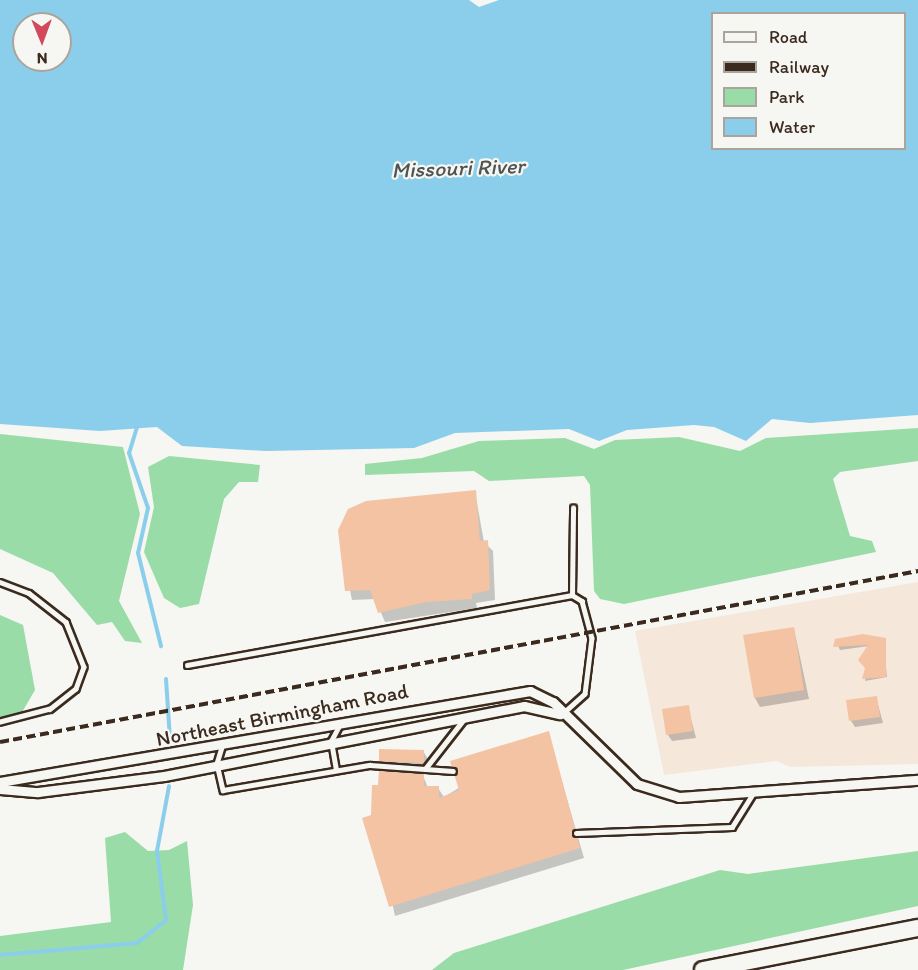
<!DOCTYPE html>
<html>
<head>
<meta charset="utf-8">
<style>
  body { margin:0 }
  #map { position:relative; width:918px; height:970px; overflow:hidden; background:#f6f6f2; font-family:Itim,sans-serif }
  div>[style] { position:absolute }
  .built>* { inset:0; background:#f5e7da }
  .green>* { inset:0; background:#9adca7 }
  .water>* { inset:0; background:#8aceeb }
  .shadow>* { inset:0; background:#0003 }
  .stream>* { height:4px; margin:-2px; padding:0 2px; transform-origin:2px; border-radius:2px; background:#8aceeb }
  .building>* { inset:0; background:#f3c3a3 }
  .roads { filter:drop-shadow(2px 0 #3b2a1e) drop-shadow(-2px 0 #3b2a1e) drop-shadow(0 2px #3b2a1e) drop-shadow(0 -2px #3b2a1e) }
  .lane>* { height:4.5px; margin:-2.25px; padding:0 2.25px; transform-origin:2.25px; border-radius:2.25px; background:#f6f6f2 }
  .street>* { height:9px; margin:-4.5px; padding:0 4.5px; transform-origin:4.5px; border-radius:4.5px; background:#f6f6f2 }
  .highway>* { height:16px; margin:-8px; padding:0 8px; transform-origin:8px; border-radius:8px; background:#f6f6f2 }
  .rail>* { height:4px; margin-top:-2px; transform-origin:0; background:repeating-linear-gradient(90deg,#3b2a1e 0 9px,transparent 0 13.5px) }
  span { translate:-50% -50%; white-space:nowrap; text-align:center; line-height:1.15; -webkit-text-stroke:4.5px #f6f6f2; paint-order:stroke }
  .street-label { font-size:21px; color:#3b2a1e }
  .water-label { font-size:22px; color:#4f5351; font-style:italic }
  .legend { position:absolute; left:711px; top:12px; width:195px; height:138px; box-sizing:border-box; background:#f6f6f2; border:2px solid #aba49d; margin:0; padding:8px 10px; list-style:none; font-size:18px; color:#3b2a1e }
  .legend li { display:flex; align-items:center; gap:12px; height:30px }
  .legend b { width:30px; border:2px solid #aba49d }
  .north { position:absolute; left:12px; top:12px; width:60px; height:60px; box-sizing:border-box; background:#f6f6f2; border:2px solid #aba49d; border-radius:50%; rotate:179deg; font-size:16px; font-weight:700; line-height:24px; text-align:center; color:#3b2a1e }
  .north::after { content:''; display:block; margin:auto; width:21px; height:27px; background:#d1495b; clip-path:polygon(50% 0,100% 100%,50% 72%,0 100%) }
</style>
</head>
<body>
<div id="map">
  <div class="built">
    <div style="clip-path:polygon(918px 582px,918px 764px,790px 767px,777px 761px,664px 775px,635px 631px)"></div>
  </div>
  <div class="green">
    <div style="clip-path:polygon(918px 428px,918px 461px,840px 472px,833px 479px,850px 536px,872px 541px,876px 552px,624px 604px,600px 599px,594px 591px,590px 485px,584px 476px,489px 481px,474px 471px,365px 475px,365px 464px,422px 458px,479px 441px,565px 438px,594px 449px,615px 440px,679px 437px,740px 451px,766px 438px)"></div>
    <div style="clip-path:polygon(0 434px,123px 447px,140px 514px,119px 601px,142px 643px,125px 641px,112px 622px,97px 625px,53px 573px,0 549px)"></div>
    <div style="clip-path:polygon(169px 456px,260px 465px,258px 482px,239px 482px,224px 499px,199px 604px,180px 608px,164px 598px,144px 552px,154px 507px,148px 467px)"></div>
    <div style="clip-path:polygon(0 615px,23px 625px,35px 690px,21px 714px,0 718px)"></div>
    <div style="clip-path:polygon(125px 832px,148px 851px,169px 850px,187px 841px,193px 905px,183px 970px,0 970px,0 936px,111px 922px,105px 838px)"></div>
    <div style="clip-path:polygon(918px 851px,918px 906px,623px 970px,432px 970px,454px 953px,720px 870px,748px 874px)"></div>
  </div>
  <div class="water">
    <div style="clip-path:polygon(evenodd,0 0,469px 0,479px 7px,499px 0,918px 0,918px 415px,810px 423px,772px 419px,746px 441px,714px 427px,694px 425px,627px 430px,599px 441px,569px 429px,455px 433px,414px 448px,266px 451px,182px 446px,157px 427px,100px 431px,0 424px,0 0,712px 14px,904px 14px,904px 148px,712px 148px,712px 14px,0 0,24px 24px,60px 24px,60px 60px,24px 60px,24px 24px)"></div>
  </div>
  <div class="shadow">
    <div style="clip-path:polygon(475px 492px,484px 542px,493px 551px,495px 600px,476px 603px,477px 608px,385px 622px,375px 599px,352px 600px,340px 540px,345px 516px,367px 503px)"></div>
    <div style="clip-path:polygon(794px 629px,809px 699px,760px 707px,755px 698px)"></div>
    <div style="clip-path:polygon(883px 638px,887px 677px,865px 681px,869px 646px,840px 650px,836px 641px)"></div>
    <div style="clip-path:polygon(876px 697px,883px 723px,855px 727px,851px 721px)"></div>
    <div style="clip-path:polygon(688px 707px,696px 738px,672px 741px,668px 735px)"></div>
    <div style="clip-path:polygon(548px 733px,584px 858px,395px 916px,373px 816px,387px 772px,380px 761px,423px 751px,429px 761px,428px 773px,422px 773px,428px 788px,438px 788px,444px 797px)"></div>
  </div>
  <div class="stream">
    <div style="left:138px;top:424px;width:30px;rotate:107deg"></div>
    <div style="left:129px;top:453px;width:58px;rotate:70.9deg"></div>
    <div style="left:148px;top:508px;width:46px;rotate:102.5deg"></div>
    <div style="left:138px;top:553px;width:96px;rotate:76.1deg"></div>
    <div style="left:166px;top:679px;width:60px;rotate:86.2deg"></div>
    <div style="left:0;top:955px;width:138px;rotate:-5deg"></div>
    <div style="left:137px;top:943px;width:37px;rotate:-38deg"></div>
    <div style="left:166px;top:920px;width:70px;rotate:-97.4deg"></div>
    <div style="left:157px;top:851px;width:66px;rotate:-79.5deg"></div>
  </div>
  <div class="building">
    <div style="clip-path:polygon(476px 490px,480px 541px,488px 540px,490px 590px,472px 594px,472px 599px,426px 602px,378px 613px,370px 590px,345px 591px,338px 530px,348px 509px,366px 501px)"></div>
    <div style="clip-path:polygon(794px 627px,804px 690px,754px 698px,743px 635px)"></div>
    <div style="clip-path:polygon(863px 634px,886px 638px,886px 677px,862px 679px,865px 668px,858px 660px,868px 645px,833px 647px,835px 639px)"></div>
    <div style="clip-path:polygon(877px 696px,880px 717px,849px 721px,846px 700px)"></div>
    <div style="clip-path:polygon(689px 705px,693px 731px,666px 735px,662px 709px)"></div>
    <div style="clip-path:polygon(549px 731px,580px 848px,389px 907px,362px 818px,371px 815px,372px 785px,378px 785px,379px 770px,424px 773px,424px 786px,439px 786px,439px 798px,459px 790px,450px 761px)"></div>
    <div style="clip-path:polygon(379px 749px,424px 750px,424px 763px,379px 761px)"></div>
  </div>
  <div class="roads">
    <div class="lane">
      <div style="left:0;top:582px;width:31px;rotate:21deg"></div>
      <div style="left:29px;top:593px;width:47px;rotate:38.1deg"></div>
      <div style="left:66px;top:622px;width:48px;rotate:68.2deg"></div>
      <div style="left:84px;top:667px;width:23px;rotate:110deg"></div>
      <div style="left:76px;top:689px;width:33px;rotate:142deg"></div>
      <div style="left:50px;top:709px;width:52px;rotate:165.4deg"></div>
      <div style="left:572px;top:595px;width:87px;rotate:-89.3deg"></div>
      <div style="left:187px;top:665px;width:391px;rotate:-10.3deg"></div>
      <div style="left:572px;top:595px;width:12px;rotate:31deg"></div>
      <div style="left:582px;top:601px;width:38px;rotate:75deg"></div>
      <div style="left:592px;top:638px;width:56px;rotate:97.1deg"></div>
      <div style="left:585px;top:694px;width:28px;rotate:138deg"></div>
      <div style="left:223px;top:744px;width:21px;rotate:107deg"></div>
      <div style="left:217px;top:764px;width:27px;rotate:77deg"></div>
      <div style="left:223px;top:790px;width:149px;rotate:-9.7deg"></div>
      <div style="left:370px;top:765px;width:83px;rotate:4.1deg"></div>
      <div style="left:425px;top:769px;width:63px;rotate:-52deg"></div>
      <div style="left:336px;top:770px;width:29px;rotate:-100deg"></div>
      <div style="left:331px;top:741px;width:19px;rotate:-62deg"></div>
      <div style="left:576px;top:833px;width:156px;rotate:-2.2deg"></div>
      <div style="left:732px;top:827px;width:38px;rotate:-58deg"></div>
    </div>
    <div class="street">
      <div style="left:0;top:782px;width:538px;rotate:-9.74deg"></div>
      <div style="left:530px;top:691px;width:25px;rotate:26deg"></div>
      <div style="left:553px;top:702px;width:117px;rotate:44.3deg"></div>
      <div style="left:637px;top:784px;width:44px;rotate:17.2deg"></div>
      <div style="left:679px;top:797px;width:240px;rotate:-4.1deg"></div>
      <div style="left:0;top:789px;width:38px;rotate:5deg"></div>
      <div style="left:38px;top:792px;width:127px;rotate:-7.2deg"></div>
      <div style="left:164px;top:776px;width:367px;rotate:-11deg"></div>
      <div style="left:524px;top:706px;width:37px;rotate:13deg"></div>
    </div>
    <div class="highway">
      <div style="left:703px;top:970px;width:219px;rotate:-11.1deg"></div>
    </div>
  </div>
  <div class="rail">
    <div style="left:0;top:742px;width:934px;rotate:-10.55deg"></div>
  </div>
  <div class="street-label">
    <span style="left:282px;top:715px;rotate:-11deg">Northeast Birmingham Road</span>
  </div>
  <div class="water-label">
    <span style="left:458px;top:168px;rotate:-2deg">Missouri River</span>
  </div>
  <ul class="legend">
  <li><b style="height:8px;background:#f6f6f2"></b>Road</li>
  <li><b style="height:8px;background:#3b2a1e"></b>Railway</li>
  <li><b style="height:16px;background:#9adca7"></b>Park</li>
  <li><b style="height:16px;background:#8aceeb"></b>Water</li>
  </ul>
  <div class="north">N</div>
</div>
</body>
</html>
